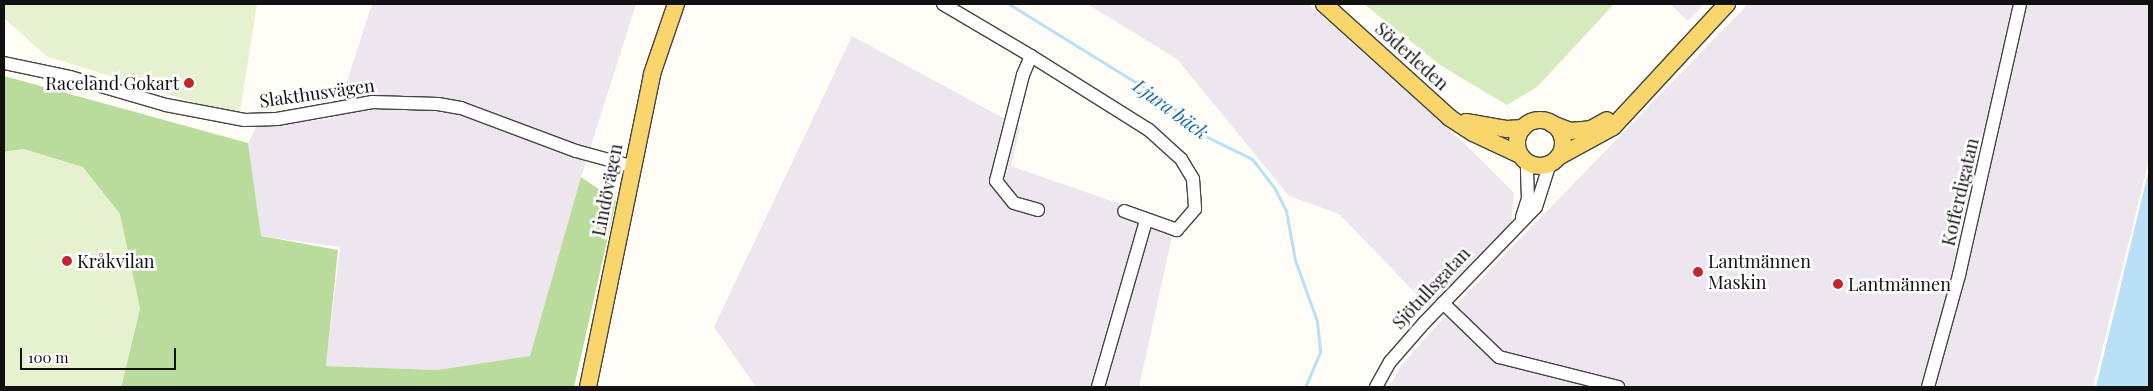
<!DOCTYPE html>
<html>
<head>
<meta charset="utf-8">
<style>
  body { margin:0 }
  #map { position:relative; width:2153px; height:391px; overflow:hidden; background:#fffdf5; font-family:"Playfair Display",serif }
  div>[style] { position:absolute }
  .industrial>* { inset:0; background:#eee6ef }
  .green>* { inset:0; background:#d5ebbd }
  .forest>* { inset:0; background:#b9dc9c }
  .pitch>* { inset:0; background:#e6f2cf }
  .water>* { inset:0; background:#b9e0f7 }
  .stream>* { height:3px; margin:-1.5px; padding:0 1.5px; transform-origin:1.5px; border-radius:1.5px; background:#b9e0f7 }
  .roads { filter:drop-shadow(1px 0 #444) drop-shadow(-1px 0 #444) drop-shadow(0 1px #444) drop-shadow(0 -1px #444) }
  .minor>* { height:12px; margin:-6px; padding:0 6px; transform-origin:6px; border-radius:6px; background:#fff }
  .major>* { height:16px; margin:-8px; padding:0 8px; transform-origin:8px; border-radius:8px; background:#f9d66b }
  .major>.ring { margin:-8px; padding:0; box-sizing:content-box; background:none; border:16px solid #f9d66b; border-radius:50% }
  .dots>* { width:14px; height:14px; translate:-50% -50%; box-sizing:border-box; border:2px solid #fff; border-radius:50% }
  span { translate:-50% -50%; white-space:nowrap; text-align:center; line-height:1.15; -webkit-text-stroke:5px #fff; paint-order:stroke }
  .street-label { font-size:18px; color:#111 }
  .poi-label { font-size:18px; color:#111 }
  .right { translate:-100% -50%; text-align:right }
  .left { translate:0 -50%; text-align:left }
  .water-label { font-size:19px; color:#1768a6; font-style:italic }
  .frame { position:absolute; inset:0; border:5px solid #111; pointer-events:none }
  .scale { position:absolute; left:20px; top:348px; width:156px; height:22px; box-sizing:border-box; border:2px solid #111; border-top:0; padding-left:6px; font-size:15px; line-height:18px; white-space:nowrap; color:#111; -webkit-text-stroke:4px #fff; paint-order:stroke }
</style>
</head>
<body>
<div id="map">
  <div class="industrial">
    <div style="clip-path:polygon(372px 4px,636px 4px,581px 177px,531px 356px,437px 370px,326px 366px,340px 247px,260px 236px,248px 143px,256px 127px,335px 118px)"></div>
    <div style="clip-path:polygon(1087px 4px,1308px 4px,1467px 146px,1514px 193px,1511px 223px,1429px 307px,1339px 214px,1289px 196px,1177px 59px)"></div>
    <div style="clip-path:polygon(1670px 4px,1704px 4px,1688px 21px)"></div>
    <div style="clip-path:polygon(1748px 4px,2149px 4px,2149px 160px,2093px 387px,1389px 387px,1402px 364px,1454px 307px)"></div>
    <div style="clip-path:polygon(852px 36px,1020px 127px,1011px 166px,1175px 223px,1139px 387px,756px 387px,714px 327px)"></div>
  </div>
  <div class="green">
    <div style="clip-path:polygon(1364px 4px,1614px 4px,1537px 87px,1507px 105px,1440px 65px)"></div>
  </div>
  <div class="forest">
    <div style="clip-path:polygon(4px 76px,248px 143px,261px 236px,338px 250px,326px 366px,437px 370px,530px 356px,581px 177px,616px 201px,574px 387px,121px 387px,140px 308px,24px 149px,4px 152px)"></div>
  </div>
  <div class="pitch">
    <div style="clip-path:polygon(4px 4px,257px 4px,240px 111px,222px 111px,46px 56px,4px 18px)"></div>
    <div style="clip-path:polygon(24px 149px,83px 167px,120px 214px,140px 308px,121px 387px,4px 387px,4px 152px)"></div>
  </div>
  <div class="water">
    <div style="clip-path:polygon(2149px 169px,2149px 387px,2096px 387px)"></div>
  </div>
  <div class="stream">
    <div style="left:1009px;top:4px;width:185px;rotate:31.7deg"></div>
    <div style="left:1166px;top:101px;width:46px;rotate:44.1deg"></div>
    <div style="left:1199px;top:133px;width:59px;rotate:26.1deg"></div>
    <div style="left:1252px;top:159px;width:36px;rotate:52deg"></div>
    <div style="left:1274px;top:187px;width:27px;rotate:63deg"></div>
    <div style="left:1286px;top:211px;width:50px;rotate:79.6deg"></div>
    <div style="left:1295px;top:260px;width:65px;rotate:70.2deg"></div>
    <div style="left:1317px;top:321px;width:31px;rotate:84deg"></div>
    <div style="left:1320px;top:352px;width:38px;rotate:113deg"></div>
  </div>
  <div class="roads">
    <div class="minor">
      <div style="left:943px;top:4px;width:102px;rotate:30.6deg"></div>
      <div style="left:1031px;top:56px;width:21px;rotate:113deg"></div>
      <div style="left:1023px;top:75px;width:109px;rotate:104.3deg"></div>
      <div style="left:996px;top:181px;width:28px;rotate:51deg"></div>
      <div style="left:1014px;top:203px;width:25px;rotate:16deg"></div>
      <div style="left:1031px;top:56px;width:139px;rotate:32.1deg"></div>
      <div style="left:1149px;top:130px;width:43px;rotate:42.2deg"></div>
      <div style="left:1181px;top:159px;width:23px;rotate:59deg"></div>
      <div style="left:1193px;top:179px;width:30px;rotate:86deg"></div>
      <div style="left:1195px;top:209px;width:28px;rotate:131deg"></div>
      <div style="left:1177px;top:230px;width:56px;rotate:-160.3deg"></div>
      <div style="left:4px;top:63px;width:67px;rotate:12deg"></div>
      <div style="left:70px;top:77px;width:100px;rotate:16.3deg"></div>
      <div style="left:166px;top:105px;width:80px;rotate:10.8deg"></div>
      <div style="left:245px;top:120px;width:32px;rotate:-2deg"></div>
      <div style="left:277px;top:119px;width:97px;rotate:-10.1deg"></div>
      <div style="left:372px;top:102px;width:66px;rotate:1.7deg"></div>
      <div style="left:438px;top:104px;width:23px;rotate:10deg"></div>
      <div style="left:461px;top:108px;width:123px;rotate:20.5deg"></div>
      <div style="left:576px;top:151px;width:57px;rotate:15.3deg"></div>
      <div style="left:1522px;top:217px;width:19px;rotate:-72deg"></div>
      <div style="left:1528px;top:199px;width:36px;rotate:-92deg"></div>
      <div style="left:1443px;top:303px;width:78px;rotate:44deg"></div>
      <div style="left:1499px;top:357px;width:123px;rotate:14.1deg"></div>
      <div style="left:1098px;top:387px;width:173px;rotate:-73.9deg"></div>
      <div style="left:1376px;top:387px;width:29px;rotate:-61deg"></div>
      <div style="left:1390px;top:362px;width:52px;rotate:-48.9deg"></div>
      <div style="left:1424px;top:323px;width:161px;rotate:-46deg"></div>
      <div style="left:1536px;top:207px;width:46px;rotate:-72.3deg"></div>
      <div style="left:1928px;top:387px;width:116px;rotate:-74.5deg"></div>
      <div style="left:1959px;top:275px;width:278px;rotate:-77.3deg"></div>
    </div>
    <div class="major">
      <div style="left:1324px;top:4px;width:170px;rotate:42.1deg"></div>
      <div style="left:1450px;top:118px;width:27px;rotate:33deg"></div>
      <div style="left:1473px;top:133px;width:52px;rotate:25.1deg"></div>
      <div class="ring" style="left:1517px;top:120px;width:30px;height:30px"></div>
      <div style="left:1466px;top:122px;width:42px;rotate:9.7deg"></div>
      <div style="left:1507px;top:129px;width:16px;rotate:-4deg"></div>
      <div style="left:1552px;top:124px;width:19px;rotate:21deg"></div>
      <div style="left:1570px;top:131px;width:21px;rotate:-5deg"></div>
      <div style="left:1591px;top:129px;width:18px;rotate:-29deg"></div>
      <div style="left:1560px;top:156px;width:60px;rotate:-28.7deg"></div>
      <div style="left:1613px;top:127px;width:168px;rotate:-47.2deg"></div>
      <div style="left:588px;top:387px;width:319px;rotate:-78.4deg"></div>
      <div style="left:652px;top:74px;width:74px;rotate:-71.1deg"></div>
    </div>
  </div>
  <div class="dots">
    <div style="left:189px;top:83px;background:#c4262e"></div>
    <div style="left:67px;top:261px;background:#c4262e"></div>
    <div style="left:1698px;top:272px;background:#c4262e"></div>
    <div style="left:1838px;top:284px;background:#c4262e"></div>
  </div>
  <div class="street-label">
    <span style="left:1412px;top:56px;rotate:42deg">Söderleden</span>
    <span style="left:317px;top:93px;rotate:-8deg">Slakthusvägen</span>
    <span style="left:607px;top:190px;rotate:-79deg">Lindövägen</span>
    <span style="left:1960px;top:192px;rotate:-77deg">Kofferdigatan</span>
    <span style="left:1431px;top:288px;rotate:-47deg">Sjötullsgatan</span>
  </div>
  <div class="poi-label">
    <span class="right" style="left:179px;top:83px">Raceland Gokart</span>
    <span class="left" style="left:77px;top:261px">Kråkvilan</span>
    <span class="left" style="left:1708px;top:272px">Lantmännen<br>Maskin</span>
    <span class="left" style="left:1848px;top:284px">Lantmännen</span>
  </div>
  <div class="water-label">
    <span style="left:1171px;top:109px;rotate:36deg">Ljura bäck</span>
  </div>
  <div class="frame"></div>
  <div class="scale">100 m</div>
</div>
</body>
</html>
